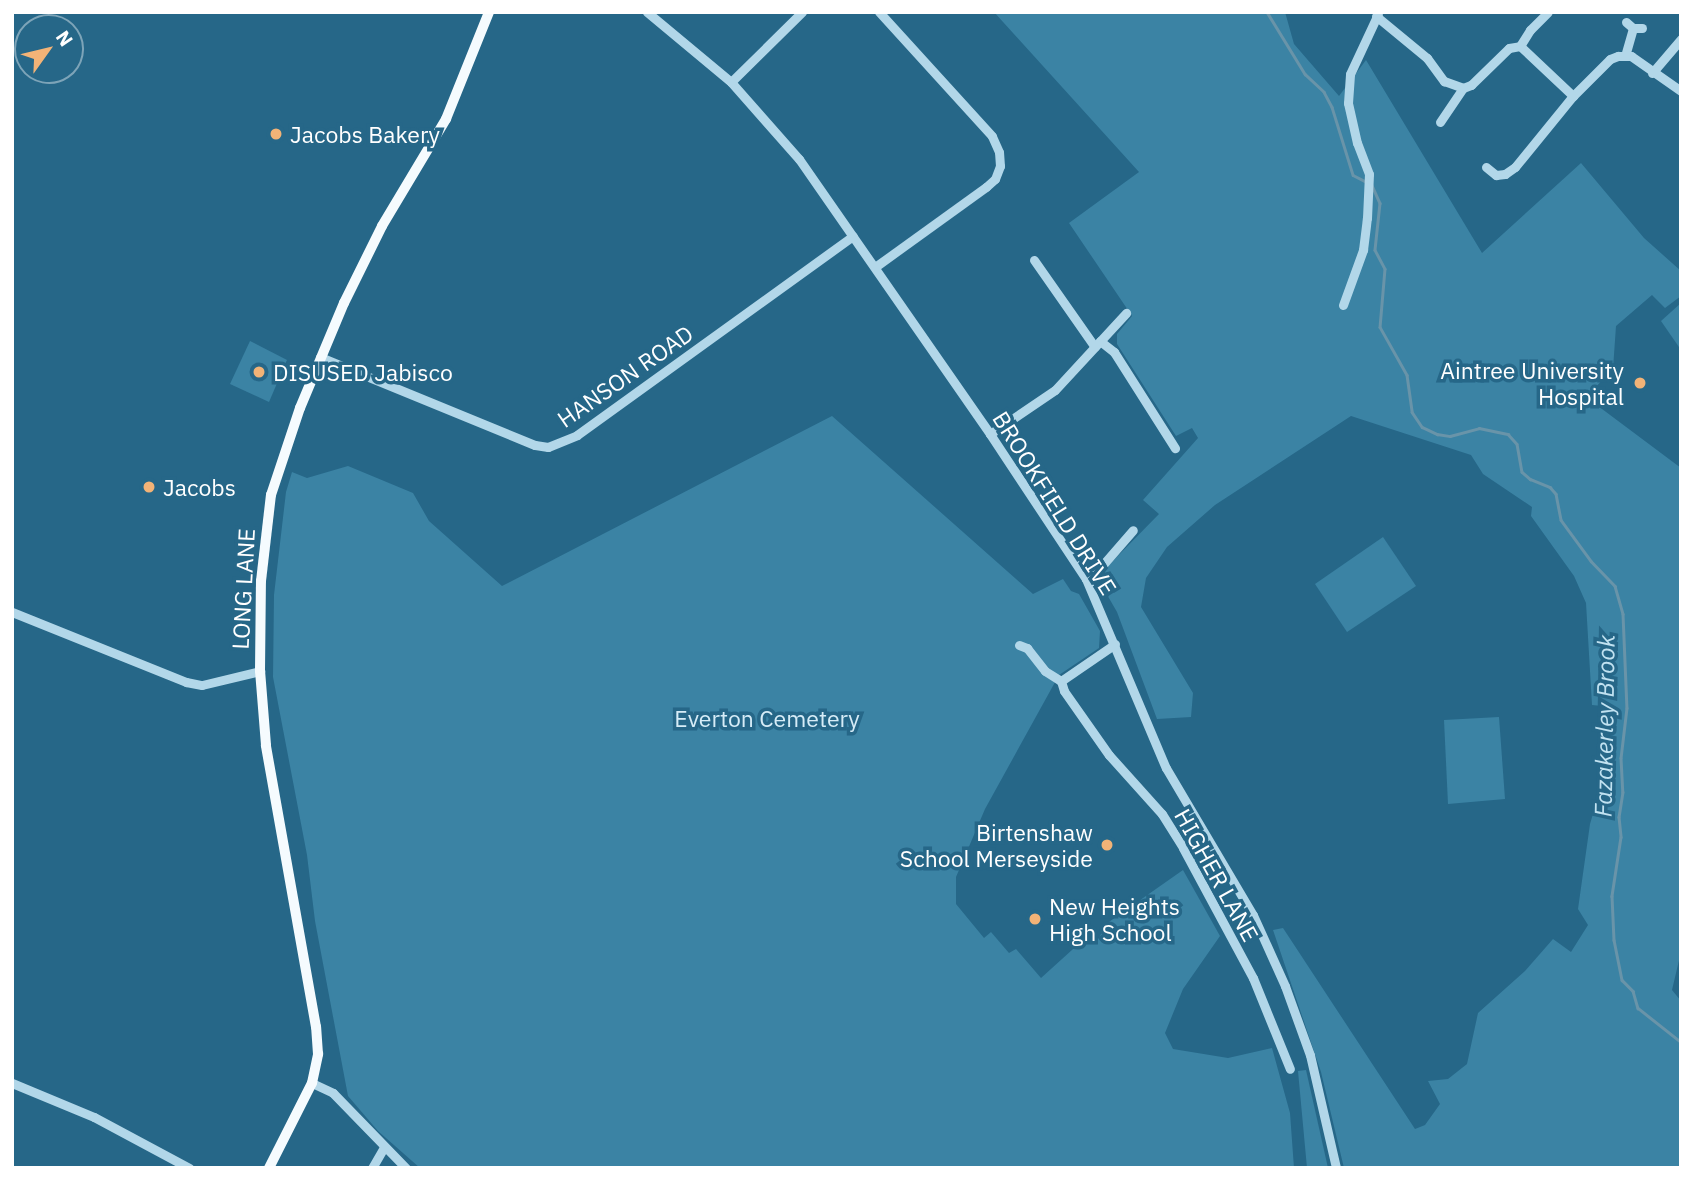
<!DOCTYPE html>
<html>
<head>
<meta charset="utf-8">
<style>
  body { margin:0 }
  #map { position:relative; width:1693px; height:1180px; overflow:hidden; background:#266788; font-family:"IBM Plex Sans",sans-serif }
  div>[style] { position:absolute }
  .green>* { inset:0; background:#3b83a4 }
  .stream>* { height:2.5px; margin:-1.25px; padding:0 1.25px; transform-origin:1.25px; border-radius:1.25px; background:#6994a9 }
  .minor>* { height:9px; margin:-4.5px; padding:0 4.5px; transform-origin:4.5px; border-radius:4.5px; background:#b2d7e9 }
  .major>* { height:10px; margin:-5px; padding:0 5px; transform-origin:5px; border-radius:5px; background:#f5fbfe }
  .dots>* { width:19px; height:19px; translate:-50% -50%; box-sizing:border-box; border:4px solid #266788; border-radius:50% }
  span { translate:-50% -50%; white-space:nowrap; text-align:center; line-height:1.15; -webkit-text-stroke:7px #266788; paint-order:stroke }
  .poi-label { font-size:23px; color:#fff }
  .left { translate:0 -50%; text-align:left }
  .right { translate:-100% -50%; text-align:right }
  .street-label { font-size:23px; color:#fff }
  .park-label { font-size:23px; color:#d6ecf7 }
  .water-label { font-size:24px; color:#c1e2f1; font-style:italic }
  .frame { position:absolute; inset:0; border:14px solid #fff; pointer-events:none }
  .north { position:absolute; left:14px; top:14px; width:70px; height:70px; box-sizing:border-box; background:#266788; border:2px solid #7da4b8; border-radius:50%; rotate:56deg; font-size:19px; font-weight:700; line-height:28px; text-align:center; color:#fff }
  .north::after { content:''; display:block; margin:auto; width:24px; height:32px; background:#f2b377; clip-path:polygon(50% 0,100% 100%,50% 72%,0 100%) }
</style>
</head>
<body>
<div id="map">
  <div class="green">
    <div style="clip-path:polygon(994px 12px,1285px 12px,1294px 44px,1339px 96px,1366px 60px,1482px 253px,1581px 163px,1644px 238px,1681px 271px,1681px 296px,1665px 308px,1652px 295px,1616px 326px,1613px 369px,1586px 397px,1681px 468px,1681px 952px,1672px 990px,1681px 1001px,1681px 1168px,1344px 1168px,1321px 1072px,1273px 930px,1283px 928px,1415px 1129px,1425px 1125px,1440px 1104px,1428px 1081px,1448px 1079px,1467px 1064px,1478px 1013px,1525px 971px,1553px 939px,1571px 952px,1588px 925px,1578px 909px,1590px 824px,1608px 763px,1602px 706px,1592px 705px,1586px 603px,1574px 576px,1531px 516px,1532px 507px,1483px 474px,1471px 455px,1351px 416px,1215px 505px,1167px 547px,1146px 578px,1141px 607px,1193px 693px,1191px 717px,1157px 719px,1117px 612px,1102px 586px,1106px 568px,1159px 514px,1143px 500px,1198px 438px,1192px 428px,1176px 436px,1117px 344px,1117px 334px,1132px 316px,1069px 223px,1139px 172px)"></div>
    <div style="clip-path:polygon(1681px 303px,1681px 350px,1661px 321px)"></div>
    <div style="clip-path:polygon(250px 341px,287px 360px,269px 402px,230px 384px)"></div>
    <div style="clip-path:polygon(832px 416px,1033px 594px,1063px 579px,1071px 591px,1079px 594px,1100px 631px,1099px 648px,1059px 675px,985px 809px,956px 877px,956px 904px,984px 938px,991px 932px,1009px 953px,1016px 949px,1041px 978px,1083px 940px,1099px 938px,1106px 924px,1183px 870px,1220px 936px,1183px 989px,1165px 1033px,1173px 1049px,1228px 1058px,1272px 1048px,1290px 1113px,1294px 1168px,420px 1168px,378px 1131px,348px 1096px,315px 921px,307px 855px,273px 677px,274px 595px,286px 492px,292px 472px,307px 478px,348px 466px,413px 493px,429px 521px,502px 586px)"></div>
    <div style="clip-path:polygon(1383px 537px,1416px 586px,1347px 632px,1315px 584px)"></div>
    <div style="clip-path:polygon(1499px 717px,1505px 799px,1448px 804px,1444px 720px)"></div>
    <div style="clip-path:polygon(1306px 1070px,1328px 1168px,1307px 1168px,1298px 1071px)"></div>
  </div>
  <div class="stream">
    <div style="left:1267px;top:12px;width:73px;rotate:58.5deg"></div>
    <div style="left:1305px;top:74px;width:26px;rotate:43deg"></div>
    <div style="left:1324px;top:92px;width:17px;rotate:62deg"></div>
    <div style="left:1332px;top:107px;width:71px;rotate:72.8deg"></div>
    <div style="left:1353px;top:175px;width:13px;rotate:27deg"></div>
    <div style="left:1371px;top:183px;width:22px;rotate:66deg"></div>
    <div style="left:1380px;top:203px;width:47px;rotate:96.1deg"></div>
    <div style="left:1375px;top:250px;width:21px;rotate:62deg"></div>
    <div style="left:1385px;top:269px;width:58px;rotate:94.9deg"></div>
    <div style="left:1380px;top:327px;width:55px;rotate:60.6deg"></div>
    <div style="left:1407px;top:375px;width:37px;rotate:82deg"></div>
    <div style="left:1412px;top:412px;width:18px;rotate:56deg"></div>
    <div style="left:1422px;top:427px;width:17px;rotate:25deg"></div>
    <div style="left:1437px;top:434px;width:13px;rotate:9deg"></div>
    <div style="left:1450px;top:436px;width:30px;rotate:-15deg"></div>
    <div style="left:1479px;top:428px;width:30px;rotate:12deg"></div>
    <div style="left:1508px;top:434px;width:13px;rotate:48deg"></div>
    <div style="left:1517px;top:444px;width:28px;rotate:80deg"></div>
    <div style="left:1522px;top:472px;width:11px;rotate:41deg"></div>
    <div style="left:1530px;top:479px;width:22px;rotate:22deg"></div>
    <div style="left:1550px;top:487px;width:9px;rotate:49deg"></div>
    <div style="left:1556px;top:494px;width:26px;rotate:79deg"></div>
    <div style="left:1561px;top:520px;width:51px;rotate:53.8deg"></div>
    <div style="left:1591px;top:561px;width:35px;rotate:46deg"></div>
    <div style="left:1615px;top:586px;width:29px;rotate:74deg"></div>
    <div style="left:1623px;top:614px;width:94px;rotate:87.6deg"></div>
    <div style="left:1627px;top:708px;width:50px;rotate:96.8deg"></div>
    <div style="left:1621px;top:758px;width:34px;rotate:87deg"></div>
    <div style="left:1623px;top:792px;width:25px;rotate:99deg"></div>
    <div style="left:1619px;top:817px;width:20px;rotate:84deg"></div>
    <div style="left:1621px;top:837px;width:60px;rotate:98.7deg"></div>
    <div style="left:1612px;top:896px;width:44px;rotate:87.4deg"></div>
    <div style="left:1614px;top:940px;width:41px;rotate:78.7deg"></div>
    <div style="left:1622px;top:980px;width:16px;rotate:45deg"></div>
    <div style="left:1633px;top:991px;width:18px;rotate:74deg"></div>
    <div style="left:1638px;top:1008px;width:55px;rotate:38.3deg"></div>
  </div>
  <div class="minor">
    <div style="left:647px;top:12px;width:109px;rotate:39.8deg"></div>
    <div style="left:731px;top:82px;width:103px;rotate:48.6deg"></div>
    <div style="left:799px;top:159px;width:335px;rotate:55.2deg"></div>
    <div style="left:990px;top:434px;width:174px;rotate:56.5deg"></div>
    <div style="left:1086px;top:579px;width:205px;rotate:67.1deg"></div>
    <div style="left:1166px;top:768px;width:171px;rotate:59.4deg"></div>
    <div style="left:1253px;top:915px;width:78px;rotate:65.7deg"></div>
    <div style="left:1285px;top:986px;width:73px;rotate:70.1deg"></div>
    <div style="left:1310px;top:1055px;width:116px;rotate:77deg"></div>
    <div style="left:1376px;top:16px;width:66px;rotate:39.5deg"></div>
    <div style="left:1427px;top:58px;width:29px;rotate:54deg"></div>
    <div style="left:1444px;top:81px;width:20px;rotate:20deg"></div>
    <div style="left:1463px;top:88px;width:9px;rotate:-21deg"></div>
    <div style="left:1471px;top:85px;width:53px;rotate:-44.2deg"></div>
    <div style="left:1509px;top:48px;width:11px;rotate:-10deg"></div>
    <div style="left:1520px;top:46px;width:73px;rotate:43.3deg"></div>
    <div style="left:1573px;top:96px;width:52px;rotate:-45deg"></div>
    <div style="left:1610px;top:59px;width:9px;rotate:-21deg"></div>
    <div style="left:1618px;top:56px;width:13px"></div>
    <div style="left:1631px;top:56px;width:61px;rotate:35deg"></div>
    <div style="left:1626px;top:22px;width:9px;rotate:41deg"></div>
    <div style="left:1633px;top:28px;width:9px"></div>
    <div style="left:1520px;top:46px;width:19px;rotate:-58deg"></div>
    <div style="left:1530px;top:30px;width:25px;rotate:-45deg"></div>
    <div style="left:1625px;top:56px;width:29px;rotate:-74deg"></div>
    <div style="left:1652px;top:73px;width:45px;rotate:-49.5deg"></div>
    <div style="left:731px;top:82px;width:100px;rotate:-44.6deg"></div>
    <div style="left:1440px;top:122px;width:41px;rotate:-55.9deg"></div>
    <div style="left:1486px;top:167px;width:13px;rotate:39deg"></div>
    <div style="left:1496px;top:175px;width:9px;rotate:-6deg"></div>
    <div style="left:1505px;top:174px;width:12px;rotate:-35deg"></div>
    <div style="left:1515px;top:167px;width:92px;rotate:-50.8deg"></div>
    <div style="left:1034px;top:260px;width:106px;rotate:55deg"></div>
    <div style="left:875px;top:267px;width:137px;rotate:-35.8deg"></div>
    <div style="left:986px;top:187px;width:12px;rotate:-42deg"></div>
    <div style="left:995px;top:179px;width:14px;rotate:-69deg"></div>
    <div style="left:1000px;top:166px;width:14px;rotate:-94deg"></div>
    <div style="left:999px;top:152px;width:17px;rotate:-114deg"></div>
    <div style="left:992px;top:136px;width:168px;rotate:-132.3deg"></div>
    <div style="left:1343px;top:305px;width:59px;rotate:-70deg"></div>
    <div style="left:1363px;top:250px;width:32px;rotate:-83deg"></div>
    <div style="left:1367px;top:218px;width:44px;rotate:-87.4deg"></div>
    <div style="left:1369px;top:174px;width:33px;rotate:-111deg"></div>
    <div style="left:1357px;top:143px;width:41px;rotate:-102.7deg"></div>
    <div style="left:1348px;top:103px;width:29px;rotate:-86deg"></div>
    <div style="left:1350px;top:74px;width:66px;rotate:-65deg"></div>
    <div style="left:1100px;top:341px;width:18px;rotate:38deg"></div>
    <div style="left:1114px;top:352px;width:114px;rotate:57.6deg"></div>
    <div style="left:320px;top:357px;width:232px;rotate:22.3deg"></div>
    <div style="left:535px;top:445px;width:13px;rotate:9deg"></div>
    <div style="left:548px;top:447px;width:31px;rotate:-22deg"></div>
    <div style="left:577px;top:435px;width:340px;rotate:-35.8deg"></div>
    <div style="left:990px;top:434px;width:78px;rotate:-34.1deg"></div>
    <div style="left:1055px;top:390px;width:105px;rotate:-47.3deg"></div>
    <div style="left:1086px;top:579px;width:18px;rotate:-38deg"></div>
    <div style="left:1100px;top:568px;width:50px;rotate:-49deg"></div>
    <div style="left:12px;top:612px;width:188px;rotate:21.9deg"></div>
    <div style="left:186px;top:682px;width:16px;rotate:11deg"></div>
    <div style="left:202px;top:685px;width:60px;rotate:-13.6deg"></div>
    <div style="left:1115px;top:644px;width:65px;rotate:145.6deg"></div>
    <div style="left:1061px;top:681px;width:10px;rotate:73deg"></div>
    <div style="left:1064px;top:691px;width:78px;rotate:54.9deg"></div>
    <div style="left:1109px;top:755px;width:79px;rotate:48.1deg"></div>
    <div style="left:1162px;top:814px;width:40px;rotate:58deg"></div>
    <div style="left:1183px;top:848px;width:148px;rotate:61.7deg"></div>
    <div style="left:1253px;top:978px;width:98px;rotate:67.9deg"></div>
    <div style="left:1019px;top:645px;width:9px;rotate:21deg"></div>
    <div style="left:1027px;top:648px;width:29px;rotate:52deg"></div>
    <div style="left:1045px;top:671px;width:19px;rotate:32deg"></div>
    <div style="left:12px;top:1083px;width:89px;rotate:22.5deg"></div>
    <div style="left:94px;top:1117px;width:108px;rotate:28.2deg"></div>
    <div style="left:312px;top:1083px;width:23px;rotate:25deg"></div>
    <div style="left:333px;top:1093px;width:105px;rotate:45.8deg"></div>
    <div style="left:372px;top:1168px;width:24px;rotate:-60deg"></div>
  </div>
  <div class="major">
    <div style="left:269px;top:1168px;width:95px;rotate:-63.2deg"></div>
    <div style="left:312px;top:1083px;width:30px;rotate:-78deg"></div>
    <div style="left:318px;top:1054px;width:27px;rotate:-94deg"></div>
    <div style="left:316px;top:1027px;width:286px;rotate:-100.1deg"></div>
    <div style="left:266px;top:745px;width:74px;rotate:-94.6deg"></div>
    <div style="left:260px;top:671px;width:90px;rotate:-89.4deg"></div>
    <div style="left:261px;top:581px;width:87px;rotate:-83.4deg"></div>
    <div style="left:271px;top:495px;width:92px;rotate:-71.6deg"></div>
    <div style="left:300px;top:408px;width:114px;rotate:-67.3deg"></div>
    <div style="left:344px;top:303px;width:86px;rotate:-63.7deg"></div>
    <div style="left:382px;top:226px;width:125px;rotate:-59.1deg"></div>
    <div style="left:446px;top:119px;width:115px;rotate:-68.1deg"></div>
  </div>
  <div class="dots">
    <div style="left:276px;top:134px;background:#f2b377"></div>
    <div style="left:259px;top:372px;background:#f2b377"></div>
    <div style="left:1640px;top:383px;background:#f2b377"></div>
    <div style="left:149px;top:487px;background:#f2b377"></div>
    <div style="left:1107px;top:845px;background:#f2b377"></div>
    <div style="left:1035px;top:919px;background:#f2b377"></div>
  </div>
  <div class="poi-label">
    <span class="left" style="left:290px;top:134px">Jacobs Bakery</span>
    <span class="right" style="left:1624px;top:383px">Aintree University<br>Hospital</span>
    <span class="left" style="left:273px;top:372px">DISUSED Jabisco</span>
    <span class="left" style="left:163px;top:487px">Jacobs</span>
    <span class="right" style="left:1093px;top:845px">Birtenshaw<br>School Merseyside</span>
    <span class="left" style="left:1049px;top:919px">New Heights<br>High School</span>
  </div>
  <div class="street-label">
    <span style="left:625px;top:376px;rotate:-35deg">HANSON ROAD</span>
    <span style="left:1055px;top:503px;rotate:58deg">BROOKFIELD DRIVE</span>
    <span style="left:243px;top:589px;rotate:-87deg">LONG LANE</span>
    <span style="left:1217px;top:875px;rotate:61deg">HIGHER LANE</span>
  </div>
  <div class="park-label">
    <span style="left:767px;top:718px">Everton Cemetery</span>
  </div>
  <div class="water-label">
    <span style="left:1605px;top:726px;rotate:-89deg">Fazakerley Brook</span>
  </div>
  <div class="frame"></div>
  <div class="north">N</div>
</div>
</body>
</html>
